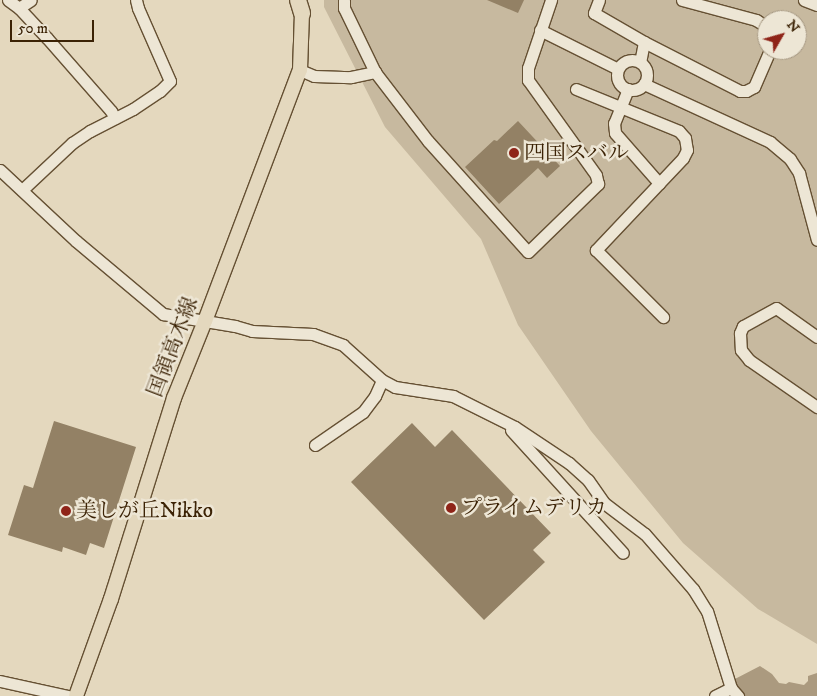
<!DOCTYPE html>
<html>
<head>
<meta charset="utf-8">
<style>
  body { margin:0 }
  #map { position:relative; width:817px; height:696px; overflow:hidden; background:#e4d8be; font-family:"IM FELL DW Pica","Noto Serif JP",serif }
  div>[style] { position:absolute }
  .green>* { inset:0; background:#c7b99f }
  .water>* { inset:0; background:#ab9a7f }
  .building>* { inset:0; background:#938165 }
  .roads { filter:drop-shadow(1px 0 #655033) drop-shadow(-1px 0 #655033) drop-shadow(0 1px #655033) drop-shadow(0 -1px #655033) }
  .minor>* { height:11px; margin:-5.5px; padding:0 5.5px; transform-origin:5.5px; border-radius:5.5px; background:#ede6d5 }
  .minor>.ring { margin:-5.5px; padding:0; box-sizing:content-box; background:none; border:11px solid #ede6d5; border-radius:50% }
  .major>* { height:14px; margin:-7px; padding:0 7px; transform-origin:7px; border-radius:7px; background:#e4d8be }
  .highway>* { height:16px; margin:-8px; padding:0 8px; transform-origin:8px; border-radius:8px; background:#e4d8be }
  .dots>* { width:14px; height:14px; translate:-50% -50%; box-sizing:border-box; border:2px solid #ede6d5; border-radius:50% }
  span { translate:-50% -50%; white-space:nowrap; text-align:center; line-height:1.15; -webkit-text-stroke:5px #ede6d5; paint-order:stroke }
  .poi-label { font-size:21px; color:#3b2205 }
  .left { translate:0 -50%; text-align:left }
  .street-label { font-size:21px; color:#3b2205 }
  .north { position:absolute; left:757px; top:10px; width:50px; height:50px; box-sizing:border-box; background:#ede6d5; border:1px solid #a69882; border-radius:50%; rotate:52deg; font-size:14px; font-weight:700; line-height:20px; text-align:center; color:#3b2205 }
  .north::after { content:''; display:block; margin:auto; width:18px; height:22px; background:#8f2418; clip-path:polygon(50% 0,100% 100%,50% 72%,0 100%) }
  .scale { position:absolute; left:10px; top:20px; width:84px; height:22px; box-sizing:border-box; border:2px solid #3b2205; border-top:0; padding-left:6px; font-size:15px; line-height:18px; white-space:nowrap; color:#3b2205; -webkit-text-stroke:4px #ede6d5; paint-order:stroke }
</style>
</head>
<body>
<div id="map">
  <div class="green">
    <div style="clip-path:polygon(evenodd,324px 0,817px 0,817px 644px,758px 609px,683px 543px,591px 431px,518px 325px,481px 239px,385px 127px,324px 7px,324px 0,767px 20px,797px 20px,797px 50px,767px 50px,767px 20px)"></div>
  </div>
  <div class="water">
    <div style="clip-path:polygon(760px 666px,772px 674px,779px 683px,786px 684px,789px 682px,804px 685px,808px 681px,808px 676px,817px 673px,817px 696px,745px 696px,733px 680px)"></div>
  </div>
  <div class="building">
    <div style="clip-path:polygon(487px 0,524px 0,518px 13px)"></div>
    <div style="clip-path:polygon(518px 121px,560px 166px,547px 178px,538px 168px,499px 204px,465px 167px,494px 140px,497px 141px)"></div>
    <div style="clip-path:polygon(54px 421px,136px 447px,104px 548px,90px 543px,86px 555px,63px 547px,62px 552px,8px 535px,24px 485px,33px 488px)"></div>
    <div style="clip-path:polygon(412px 423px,435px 447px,452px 430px,551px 533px,533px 550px,545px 562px,484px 620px,351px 482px)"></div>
  </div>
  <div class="roads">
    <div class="minor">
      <div style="left:8px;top:0;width:14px;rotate:36deg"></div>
      <div style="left:19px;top:8px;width:41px;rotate:47deg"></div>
      <div style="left:47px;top:38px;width:97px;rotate:48.8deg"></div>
      <div style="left:111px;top:111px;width:8px;rotate:60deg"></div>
      <div style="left:344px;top:0;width:8px;rotate:90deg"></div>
      <div style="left:344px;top:8px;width:71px;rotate:64.2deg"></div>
      <div style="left:375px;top:72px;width:87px;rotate:52.5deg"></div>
      <div style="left:428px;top:141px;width:149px;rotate:48deg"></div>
      <div style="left:528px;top:252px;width:98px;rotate:-44.2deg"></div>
      <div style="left:598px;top:184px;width:9px;rotate:-103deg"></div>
      <div style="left:596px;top:175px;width:117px;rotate:-125.6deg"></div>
      <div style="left:528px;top:80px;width:12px;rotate:-90deg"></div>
      <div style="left:528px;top:68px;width:72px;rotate:-71.3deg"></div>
      <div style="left:599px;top:0;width:14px;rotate:111deg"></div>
      <div style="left:594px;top:13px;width:58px;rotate:30.1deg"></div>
      <div style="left:644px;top:42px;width:20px;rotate:101deg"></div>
      <div style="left:682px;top:0;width:77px;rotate:15.1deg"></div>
      <div style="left:756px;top:20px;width:13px;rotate:32deg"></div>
      <div style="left:804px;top:0;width:14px;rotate:21deg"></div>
      <div style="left:19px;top:8px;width:14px;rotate:-34deg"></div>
      <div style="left:540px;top:30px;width:87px;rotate:26.6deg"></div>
      <div style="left:644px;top:42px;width:108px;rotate:27deg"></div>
      <div style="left:740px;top:91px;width:6px"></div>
      <div style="left:746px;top:91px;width:9px;rotate:-27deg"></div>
      <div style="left:754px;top:87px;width:40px;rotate:-66.6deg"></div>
      <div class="ring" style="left:617px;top:60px;width:19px;height:19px"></div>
      <div style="left:300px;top:70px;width:15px;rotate:23deg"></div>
      <div style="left:314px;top:76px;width:37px;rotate:2deg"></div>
      <div style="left:351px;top:77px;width:25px;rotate:-12deg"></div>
      <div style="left:644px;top:84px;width:139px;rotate:24.7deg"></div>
      <div style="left:770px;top:142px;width:26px;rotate:40deg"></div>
      <div style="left:790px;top:159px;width:17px;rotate:57deg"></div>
      <div style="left:799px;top:173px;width:69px;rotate:75deg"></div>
      <div style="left:576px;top:89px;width:111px;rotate:22.2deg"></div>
      <div style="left:679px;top:131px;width:9px;rotate:49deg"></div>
      <div style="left:685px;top:138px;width:12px;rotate:81deg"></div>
      <div style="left:687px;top:150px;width:9px;rotate:117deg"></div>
      <div style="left:683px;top:158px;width:127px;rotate:133.4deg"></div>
      <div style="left:596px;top:250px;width:95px;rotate:45deg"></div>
      <div style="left:628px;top:89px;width:37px;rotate:112deg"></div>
      <div style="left:614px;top:123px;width:10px;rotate:84deg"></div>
      <div style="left:615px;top:133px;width:67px;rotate:48.7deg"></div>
      <div style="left:0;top:170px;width:104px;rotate:43.1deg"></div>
      <div style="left:76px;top:241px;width:114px;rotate:40deg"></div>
      <div style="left:163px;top:314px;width:73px;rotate:9.5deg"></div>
      <div style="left:235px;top:326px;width:18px;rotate:16deg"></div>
      <div style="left:252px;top:331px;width:61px;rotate:2.8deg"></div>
      <div style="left:313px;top:334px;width:32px;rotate:20deg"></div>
      <div style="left:343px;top:345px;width:52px;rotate:41.9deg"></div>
      <div style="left:382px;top:380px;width:15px;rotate:28deg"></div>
      <div style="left:395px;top:387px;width:59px;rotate:8.8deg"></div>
      <div style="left:453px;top:396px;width:69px;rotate:26.6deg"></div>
      <div style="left:515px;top:427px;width:65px;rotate:33.7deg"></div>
      <div style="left:569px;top:463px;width:25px;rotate:42deg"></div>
      <div style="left:588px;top:480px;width:28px;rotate:55deg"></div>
      <div style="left:604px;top:503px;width:51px;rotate:37.1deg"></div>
      <div style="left:645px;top:534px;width:73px;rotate:48.9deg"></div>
      <div style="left:693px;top:589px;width:26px;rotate:58deg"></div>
      <div style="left:707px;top:611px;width:81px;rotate:72.7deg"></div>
      <div style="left:731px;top:688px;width:11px;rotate:49deg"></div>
      <div style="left:22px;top:190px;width:69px;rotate:-43.2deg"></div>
      <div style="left:72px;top:143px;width:22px;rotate:-34deg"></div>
      <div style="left:90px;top:131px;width:48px;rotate:-27.1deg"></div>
      <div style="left:133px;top:109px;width:32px;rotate:-34deg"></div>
      <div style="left:160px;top:91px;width:14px;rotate:-45deg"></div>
      <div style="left:170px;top:81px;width:80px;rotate:-113.7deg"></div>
      <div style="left:138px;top:8px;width:8px;rotate:-104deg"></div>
      <div style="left:817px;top:337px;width:50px;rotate:-144.7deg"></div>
      <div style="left:776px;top:308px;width:38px;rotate:151deg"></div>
      <div style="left:743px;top:326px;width:8px;rotate:113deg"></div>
      <div style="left:740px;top:333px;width:17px;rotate:87deg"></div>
      <div style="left:741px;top:350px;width:13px;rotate:51deg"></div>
      <div style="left:749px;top:360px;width:83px;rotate:34.7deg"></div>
      <div style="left:511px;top:430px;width:166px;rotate:47.7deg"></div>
      <div style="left:315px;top:445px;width:58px;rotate:-34.5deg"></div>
      <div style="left:363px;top:412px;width:20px;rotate:-53deg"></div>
      <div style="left:375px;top:396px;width:17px;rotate:-66deg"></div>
      <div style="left:0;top:681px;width:70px;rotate:12.4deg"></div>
      <div style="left:715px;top:696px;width:18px;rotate:-27deg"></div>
    </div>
    <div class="major">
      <div style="left:76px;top:696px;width:103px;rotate:-70.2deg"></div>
      <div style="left:111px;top:599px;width:211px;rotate:-72.6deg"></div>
      <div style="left:174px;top:398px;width:83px;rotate:-68.1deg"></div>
      <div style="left:205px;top:321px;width:268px;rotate:-69.3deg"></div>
      <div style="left:300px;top:70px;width:57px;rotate:-88deg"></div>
    </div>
    <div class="highway">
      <div style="left:298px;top:0;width:14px;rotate:73deg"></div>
    </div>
  </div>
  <div class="dots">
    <div style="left:514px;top:153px;background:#8f2418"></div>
    <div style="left:451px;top:508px;background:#8f2418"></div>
    <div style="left:66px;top:511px;background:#8f2418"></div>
  </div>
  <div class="poi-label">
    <span class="left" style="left:524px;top:153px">四国スバル</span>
    <span class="left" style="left:461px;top:508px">プライムデリカ</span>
    <span class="left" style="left:76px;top:511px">美しが丘Nikko</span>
  </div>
  <div class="street-label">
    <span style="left:173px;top:347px;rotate:-69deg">国領高木線</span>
  </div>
  <div class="north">N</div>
  <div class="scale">50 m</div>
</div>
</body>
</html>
